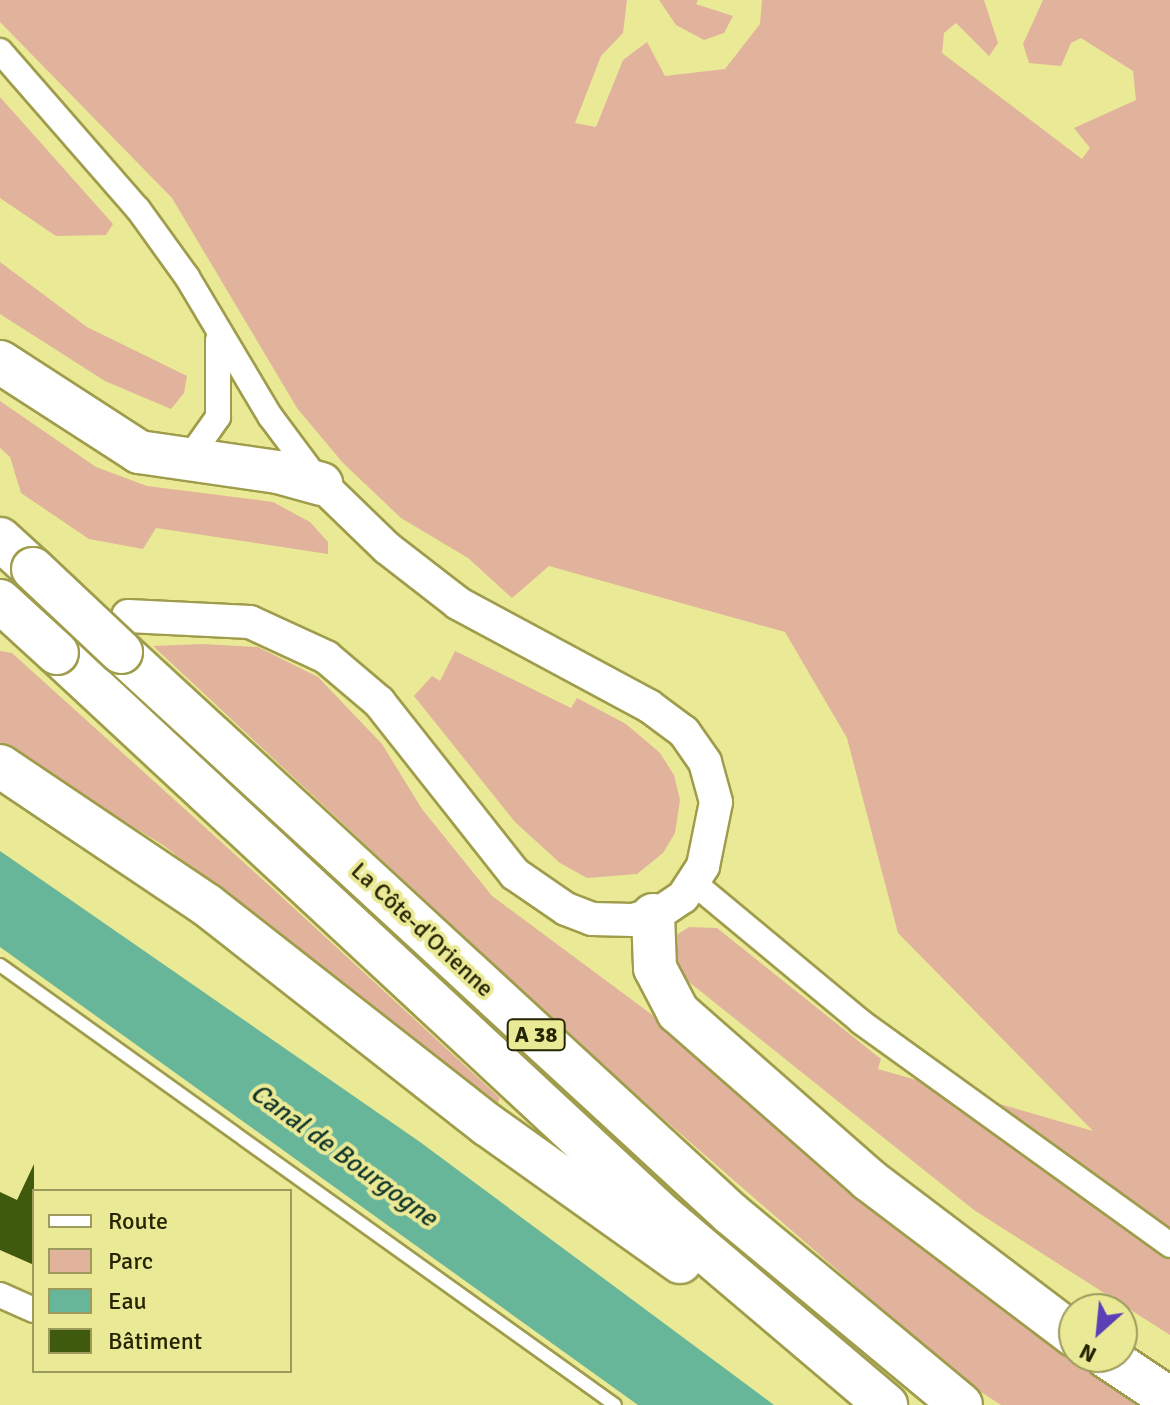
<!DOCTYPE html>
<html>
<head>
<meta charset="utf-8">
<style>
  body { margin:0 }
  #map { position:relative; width:1170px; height:1405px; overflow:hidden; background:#eae996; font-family:Signika,sans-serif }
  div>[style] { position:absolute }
  .green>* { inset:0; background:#e1b39c }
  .water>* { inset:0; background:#68b699 }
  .building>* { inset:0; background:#3f5a0d }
  .roads { filter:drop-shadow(2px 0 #9f9d4c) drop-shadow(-2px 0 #9f9d4c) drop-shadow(0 2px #9f9d4c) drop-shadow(0 -2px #9f9d4c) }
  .lane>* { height:12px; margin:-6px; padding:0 6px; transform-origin:6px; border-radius:6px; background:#fff }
  .street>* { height:24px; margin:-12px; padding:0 12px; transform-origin:12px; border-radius:12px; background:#fff }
  .secondary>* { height:32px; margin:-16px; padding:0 16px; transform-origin:16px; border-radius:16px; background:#fff }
  .highway>* { height:42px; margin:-21px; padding:0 21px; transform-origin:21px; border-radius:21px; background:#fff }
  .bridges { filter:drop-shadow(2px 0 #9f9d4c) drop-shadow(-2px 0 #9f9d4c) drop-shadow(0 2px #9f9d4c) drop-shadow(0 -2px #9f9d4c) }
  .highway-bridge>* { height:42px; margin:-21px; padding:0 21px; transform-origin:21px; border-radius:21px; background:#fff }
  span { translate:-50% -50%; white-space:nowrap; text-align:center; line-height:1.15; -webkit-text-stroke:8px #eae996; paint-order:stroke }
  .shield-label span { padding:2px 6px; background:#eae996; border:2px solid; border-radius:6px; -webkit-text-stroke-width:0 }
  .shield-label { font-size:22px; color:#262503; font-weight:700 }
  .street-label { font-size:24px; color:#262503 }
  .water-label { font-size:26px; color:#12362a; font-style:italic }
  .legend { position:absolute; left:32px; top:1189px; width:260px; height:184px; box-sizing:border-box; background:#eae996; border:2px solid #9c9b5b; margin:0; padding:10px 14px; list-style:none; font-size:24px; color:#262503 }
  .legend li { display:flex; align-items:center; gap:16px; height:40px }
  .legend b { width:40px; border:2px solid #9c9b5b }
  .north { position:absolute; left:1058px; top:1293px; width:80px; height:80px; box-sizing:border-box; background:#eae996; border:2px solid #9c9b5b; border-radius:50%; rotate:207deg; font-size:22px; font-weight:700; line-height:32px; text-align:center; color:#262503 }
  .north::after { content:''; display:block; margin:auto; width:28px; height:36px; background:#5a3fb7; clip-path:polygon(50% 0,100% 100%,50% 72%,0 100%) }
</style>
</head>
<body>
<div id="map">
  <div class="green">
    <div style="clip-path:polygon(0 0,627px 0,623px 33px,601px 56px,575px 123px,596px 127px,623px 60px,647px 42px,665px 76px,725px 69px,760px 24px,762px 0,984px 0,998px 43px,989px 56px,956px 23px,944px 33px,942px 53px,1082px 159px,1090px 148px,1074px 128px,1136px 100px,1133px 71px,1081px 38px,1071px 43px,1061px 66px,1029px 63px,1023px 44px,1043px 0,1170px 0,1170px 1335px,974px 1210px,674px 970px,670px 939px,689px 927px,717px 928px,881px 1059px,878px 1069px,1093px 1131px,898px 933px,847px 738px,785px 632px,549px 566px,512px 598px,468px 558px,401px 518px,343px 463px,297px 408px,172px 198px,0 22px)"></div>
    <div style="clip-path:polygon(659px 0,698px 0,696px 4px,733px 16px,724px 33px,704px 40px,676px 25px)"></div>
    <div style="clip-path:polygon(0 97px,113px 224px,106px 235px,56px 236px,0 198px)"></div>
    <div style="clip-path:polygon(0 262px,87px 327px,187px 376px,184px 393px,171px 409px,105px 381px,0 314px)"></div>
    <div style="clip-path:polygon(0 401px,96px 467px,147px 486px,273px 502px,310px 522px,328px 542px,328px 554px,156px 528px,143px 549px,89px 539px,21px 493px,10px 457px,0 448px)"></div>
    <div style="clip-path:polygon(202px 644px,258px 647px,318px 677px,382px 744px,422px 809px,492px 896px,651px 1014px,744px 1096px,1074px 1349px,1074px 1357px,1085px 1357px,1151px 1405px,1001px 1405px,967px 1383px,598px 1062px,153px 646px)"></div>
    <div style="clip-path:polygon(0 651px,12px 653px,271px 887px,500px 1098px,497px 1104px,163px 845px,0 746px)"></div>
    <div style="clip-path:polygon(455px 651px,571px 708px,577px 698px,626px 724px,660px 753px,674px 775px,680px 800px,675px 833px,663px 853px,637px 874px,587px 878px,560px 863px,515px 822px,414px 696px,432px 676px,440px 681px)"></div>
  </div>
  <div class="water">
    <div style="clip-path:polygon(0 851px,420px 1142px,774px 1405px,638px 1405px,0 947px)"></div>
  </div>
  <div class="building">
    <div style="clip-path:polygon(34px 1164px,34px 1265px,0 1250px,0 1192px,17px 1200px)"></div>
  </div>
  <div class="roads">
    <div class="lane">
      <div style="left:0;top:965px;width:756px;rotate:35.58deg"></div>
    </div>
    <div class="street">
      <div style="left:0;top:51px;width:210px;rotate:48.9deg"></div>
      <div style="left:138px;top:209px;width:84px;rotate:54.2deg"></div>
      <div style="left:187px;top:277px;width:162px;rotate:59.2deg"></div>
      <div style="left:270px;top:416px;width:79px;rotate:53.3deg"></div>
      <div style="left:187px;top:461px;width:54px;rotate:-54.8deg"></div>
      <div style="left:218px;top:417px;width:77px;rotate:-90deg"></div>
      <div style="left:695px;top:884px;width:216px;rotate:39.7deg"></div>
      <div style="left:861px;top:1022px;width:381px;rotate:35.8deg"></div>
      <div style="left:0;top:1295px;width:37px;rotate:24deg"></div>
    </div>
    <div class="secondary">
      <div style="left:128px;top:616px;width:122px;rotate:2.8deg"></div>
      <div style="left:250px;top:622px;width:84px;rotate:24.7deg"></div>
      <div style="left:326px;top:657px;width:70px;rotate:40.3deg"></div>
      <div style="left:379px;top:702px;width:219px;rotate:51.7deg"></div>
      <div style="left:515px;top:874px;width:62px;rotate:34.5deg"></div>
      <div style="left:566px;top:909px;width:28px;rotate:21deg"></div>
      <div style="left:592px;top:919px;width:41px;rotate:1.4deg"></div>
      <div style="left:633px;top:920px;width:30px;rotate:-17deg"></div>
      <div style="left:662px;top:911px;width:25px;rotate:-34deg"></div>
      <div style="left:683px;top:897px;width:37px;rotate:-57deg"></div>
      <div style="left:703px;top:866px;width:65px;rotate:-78.5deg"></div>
      <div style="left:716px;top:802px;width:41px;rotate:-105.4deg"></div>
      <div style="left:705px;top:762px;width:37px;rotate:-125deg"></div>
      <div style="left:684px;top:732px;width:44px;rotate:-143.4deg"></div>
      <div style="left:649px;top:706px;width:217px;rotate:-151.7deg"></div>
      <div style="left:458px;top:603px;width:90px;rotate:-142.2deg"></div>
      <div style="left:387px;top:548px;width:92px;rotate:-135.9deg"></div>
    </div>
    <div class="highway">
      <div style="left:0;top:362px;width:166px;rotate:32.9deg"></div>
      <div style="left:139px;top:452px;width:140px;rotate:8.2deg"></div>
      <div style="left:278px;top:472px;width:45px;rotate:15.6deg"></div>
      <div style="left:0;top:539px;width:45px;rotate:42.3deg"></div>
      <div style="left:121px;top:652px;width:828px;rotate:42.65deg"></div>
      <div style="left:730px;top:1213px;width:300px;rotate:39.7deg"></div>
      <div style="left:57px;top:653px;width:826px;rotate:42.89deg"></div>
      <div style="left:662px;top:1215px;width:294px;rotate:40.3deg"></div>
      <div style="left:0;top:766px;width:249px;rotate:33.9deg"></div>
      <div style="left:207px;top:905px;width:357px;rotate:38.1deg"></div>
      <div style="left:488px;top:1125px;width:236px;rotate:35.5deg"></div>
      <div style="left:653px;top:915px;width:53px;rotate:87.8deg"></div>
      <div style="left:655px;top:968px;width:50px;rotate:62.4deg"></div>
      <div style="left:678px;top:1012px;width:254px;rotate:41.3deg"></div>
      <div style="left:869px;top:1180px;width:257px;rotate:37.1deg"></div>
      <div style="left:1107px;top:1357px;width:76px;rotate:33.7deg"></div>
    </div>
  </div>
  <div class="bridges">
    <div class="highway-bridge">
      <div style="left:33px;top:569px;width:121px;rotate:43.3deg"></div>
      <div style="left:0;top:601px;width:77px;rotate:42.4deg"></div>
    </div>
  </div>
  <div class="shield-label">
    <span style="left:536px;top:1035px">A 38</span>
  </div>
  <div class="street-label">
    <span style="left:422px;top:930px;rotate:43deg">La Côte-d'Orienne</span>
  </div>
  <div class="water-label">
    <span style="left:343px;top:1156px;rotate:36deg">Canal de Bourgogne</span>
  </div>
  <ul class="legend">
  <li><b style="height:10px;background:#fff"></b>Route</li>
  <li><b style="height:22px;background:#e1b39c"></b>Parc</li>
  <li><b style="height:22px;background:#68b699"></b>Eau</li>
  <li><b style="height:22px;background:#3f5a0d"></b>Bâtiment</li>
  </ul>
  <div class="north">N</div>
</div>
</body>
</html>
